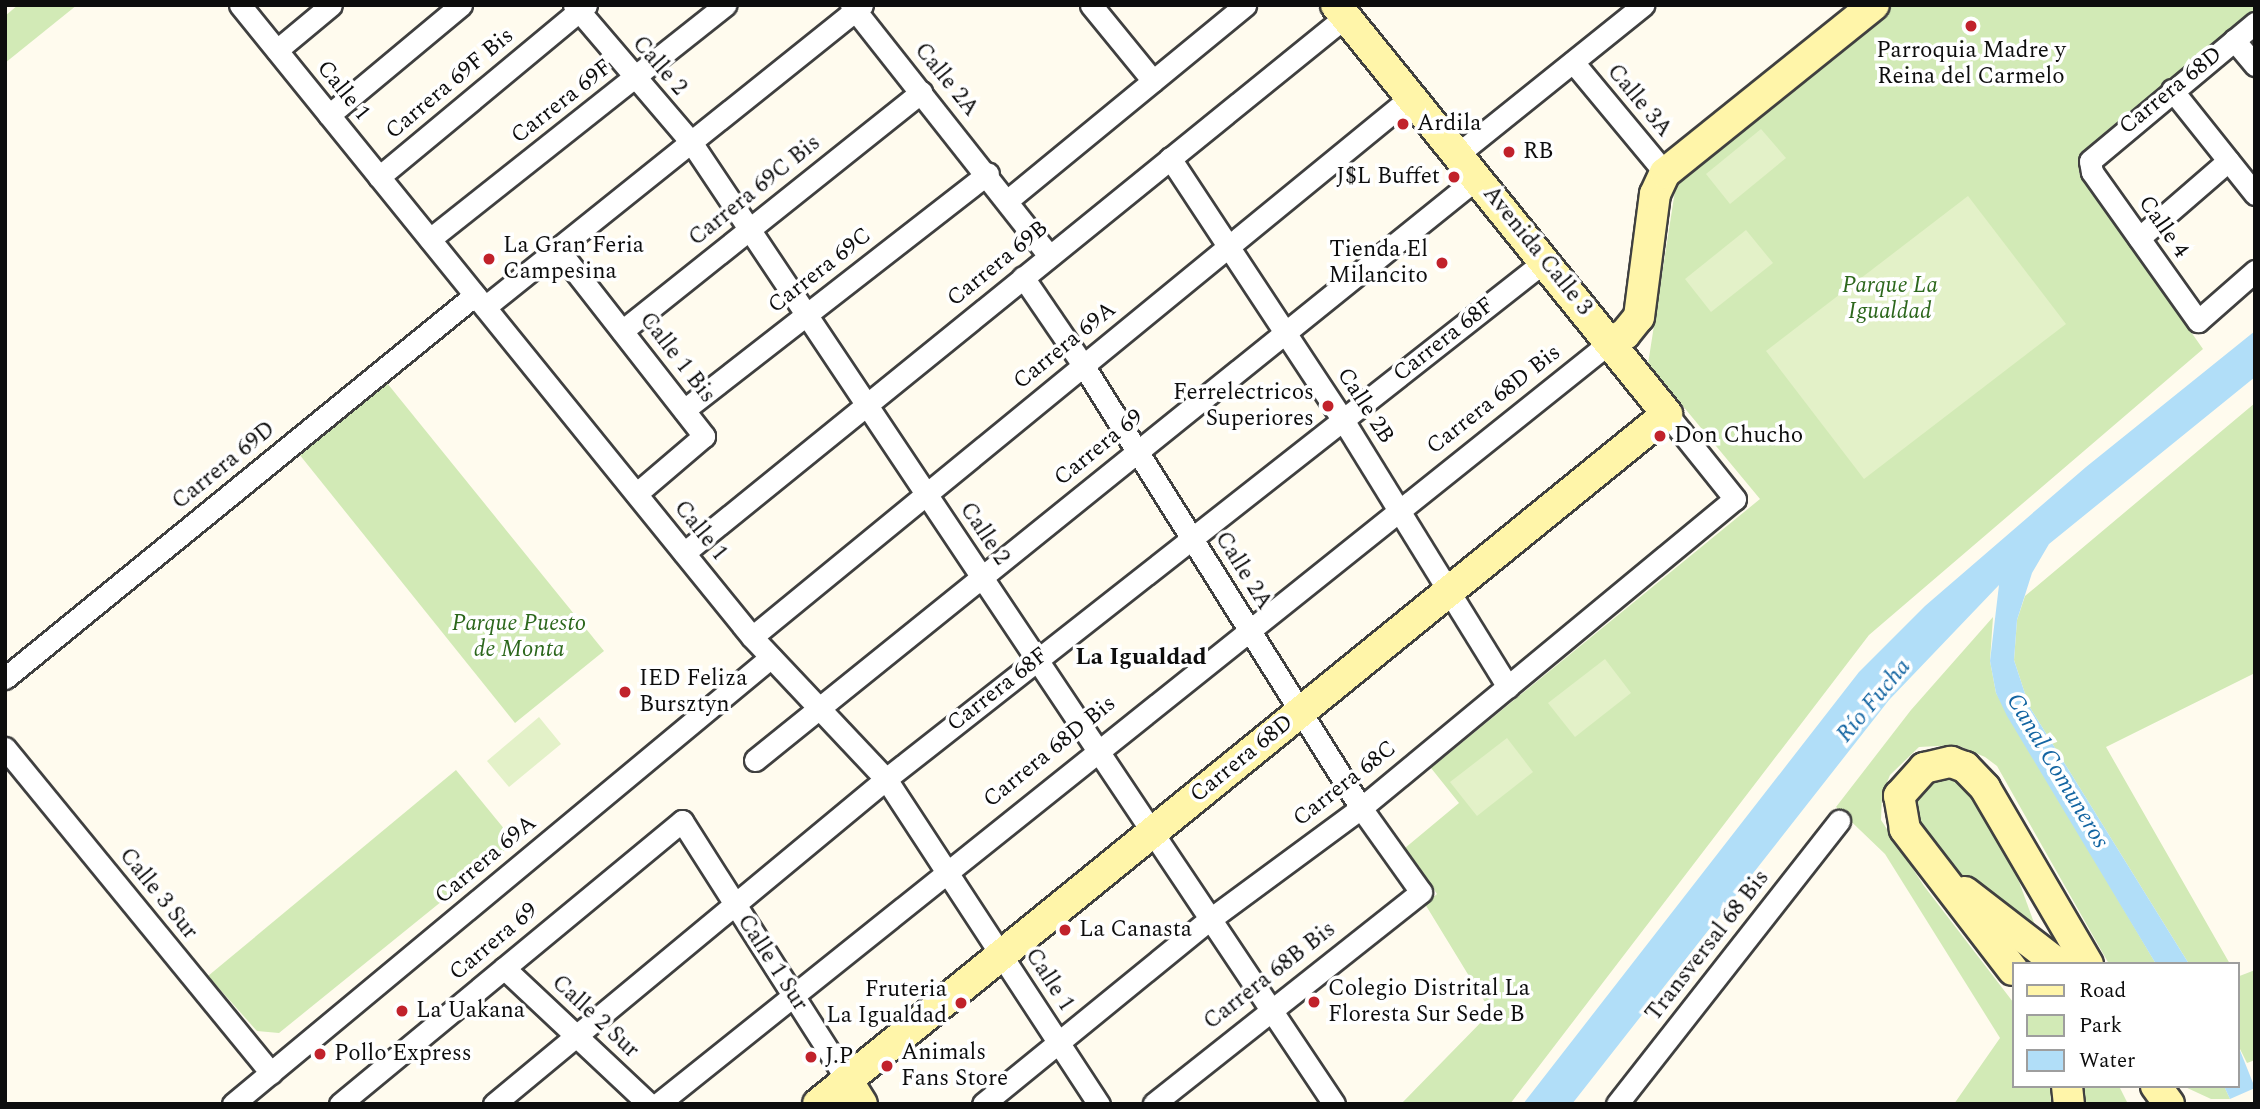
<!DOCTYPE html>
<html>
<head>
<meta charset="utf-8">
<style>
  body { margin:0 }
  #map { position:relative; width:2260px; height:1109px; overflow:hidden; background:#fffbee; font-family:Spectral,serif }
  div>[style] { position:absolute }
  .green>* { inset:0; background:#d2eab6 }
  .pitch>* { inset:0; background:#e3f1c8 }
  .water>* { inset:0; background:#b1def8 }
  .roads { filter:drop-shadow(2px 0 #404040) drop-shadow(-2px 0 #404040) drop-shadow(0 2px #404040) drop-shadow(0 -2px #404040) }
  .street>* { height:21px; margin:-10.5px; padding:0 10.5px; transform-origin:10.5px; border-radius:10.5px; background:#fff }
  .secondary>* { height:30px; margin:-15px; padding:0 15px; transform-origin:15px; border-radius:15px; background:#fff5a9 }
  .dots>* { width:19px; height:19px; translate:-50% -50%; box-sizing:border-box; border:4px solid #fff; border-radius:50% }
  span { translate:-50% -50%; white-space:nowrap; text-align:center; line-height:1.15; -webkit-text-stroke:7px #fff; paint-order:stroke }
  .poi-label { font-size:23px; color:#0d0d0d }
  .left { translate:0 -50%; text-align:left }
  .right { translate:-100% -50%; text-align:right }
  .street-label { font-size:23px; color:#0d0d0d }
  .park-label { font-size:23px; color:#2c671c; font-style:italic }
  .neighbourhood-label { font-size:24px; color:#0d0d0d; font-weight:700 }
  .water-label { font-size:24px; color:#1365a2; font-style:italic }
  .frame { position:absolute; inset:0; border:7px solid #0d0d0d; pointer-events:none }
  .legend { position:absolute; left:2012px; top:962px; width:228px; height:126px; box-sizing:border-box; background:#fff; border:2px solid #9e9e9e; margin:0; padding:9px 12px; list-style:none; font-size:21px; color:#0d0d0d }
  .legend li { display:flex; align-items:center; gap:14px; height:35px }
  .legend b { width:35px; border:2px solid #9e9e9e }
</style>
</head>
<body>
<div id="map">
  <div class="green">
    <div style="clip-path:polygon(18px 5px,77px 5px,5px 63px,5px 16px)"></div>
    <div style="clip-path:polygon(1894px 5px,2255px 5px,2255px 10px,2105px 132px,2080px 160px,2079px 173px,2203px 349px,1869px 635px,1510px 1104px,1401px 1104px,1491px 1012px,1425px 904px,1437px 894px,1405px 848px,1459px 803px,1431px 768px,1760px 499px,1648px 364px,1677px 178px)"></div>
    <div style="clip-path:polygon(387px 383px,604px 651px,515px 723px,299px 454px)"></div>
    <div style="clip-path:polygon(2255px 403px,2255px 673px,2106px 747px,2230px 964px,2189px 964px,2029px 706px,2014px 660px,2017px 620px,2025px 596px)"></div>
    <div style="clip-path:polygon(1993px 617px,1990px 661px,1996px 693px,2156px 964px,2109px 964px,1997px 766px,1985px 757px,1957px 745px,1919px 747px,1890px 775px,1882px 795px,1881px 820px,1924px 886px,2013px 1002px,2013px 1086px,2050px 1086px,2051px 1104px,1954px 1104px,2000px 1038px,1885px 854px,1836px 807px,1911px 710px)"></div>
    <div style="clip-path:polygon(456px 770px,515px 842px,279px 1033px,257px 1031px,208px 976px)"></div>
    <div style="clip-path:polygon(1956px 773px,2001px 832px,2037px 931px,1932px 854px,1918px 838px,1913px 786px)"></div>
    <div style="clip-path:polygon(2255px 970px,2255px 1060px,2247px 1063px,2237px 1043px,2237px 977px)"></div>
    <div style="clip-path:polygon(2073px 1086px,2119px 1086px,2128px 1104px,2077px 1104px)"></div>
    <div style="clip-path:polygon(2183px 1086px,2224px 1086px,2230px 1099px,2211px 1099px)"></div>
  </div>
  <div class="pitch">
    <div style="clip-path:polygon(1761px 129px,1786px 158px,1730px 204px,1706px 174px)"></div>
    <div style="clip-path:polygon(1968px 196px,2066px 324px,1864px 479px,1766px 351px)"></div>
    <div style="clip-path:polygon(1746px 230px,1773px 263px,1711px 312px,1685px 279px)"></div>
    <div style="clip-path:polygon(1605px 659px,1631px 693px,1575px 737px,1548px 703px)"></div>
    <div style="clip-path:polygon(539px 717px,561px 744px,509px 787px,487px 761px)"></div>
    <div style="clip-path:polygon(1507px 738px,1533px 772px,1477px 816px,1450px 782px)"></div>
  </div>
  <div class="water">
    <div style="clip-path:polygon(2255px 331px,2255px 377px,2049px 544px,2032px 573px,2017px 620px,2014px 660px,2029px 706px,2189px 964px,2156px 964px,2007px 716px,1996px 693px,1990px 661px,1999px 585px,1889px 700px,1572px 1104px,1523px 1104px,1859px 672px,1925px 606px,2086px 467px)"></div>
    <div style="clip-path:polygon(2237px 1043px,2255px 1088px,2230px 1099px,2224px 1086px,2237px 1086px)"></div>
  </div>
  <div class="roads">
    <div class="street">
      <div style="left:240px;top:5px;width:813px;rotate:50.99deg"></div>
      <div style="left:752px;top:637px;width:195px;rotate:46.7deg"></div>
      <div style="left:886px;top:779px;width:389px;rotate:56.8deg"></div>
      <div style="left:574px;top:5px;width:180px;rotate:49.5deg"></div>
      <div style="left:691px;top:142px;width:1157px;rotate:56.24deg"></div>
      <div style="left:851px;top:5px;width:320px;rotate:51.7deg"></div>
      <div style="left:1091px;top:5px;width:98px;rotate:50.8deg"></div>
      <div style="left:2255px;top:23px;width:215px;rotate:140.1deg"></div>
      <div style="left:2090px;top:161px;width:11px;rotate:80deg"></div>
      <div style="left:2092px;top:172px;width:183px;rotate:54.6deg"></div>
      <div style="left:2198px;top:321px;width:76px;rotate:-41.3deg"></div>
      <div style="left:2234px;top:40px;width:33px;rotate:50deg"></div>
      <div style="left:277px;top:50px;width:70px;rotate:-39.8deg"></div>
      <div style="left:1573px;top:62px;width:144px;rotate:50.3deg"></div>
      <div style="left:2172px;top:90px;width:133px;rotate:51.4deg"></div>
      <div style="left:329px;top:115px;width:172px;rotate:-39.8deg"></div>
      <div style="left:1458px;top:154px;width:238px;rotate:-38.8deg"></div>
      <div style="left:1170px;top:158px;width:314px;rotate:56.6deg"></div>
      <div style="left:1343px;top:420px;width:314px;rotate:58.3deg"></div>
      <div style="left:379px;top:177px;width:269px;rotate:-39.7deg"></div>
      <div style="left:1008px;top:200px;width:307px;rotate:-39.4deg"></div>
      <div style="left:2139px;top:238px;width:118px;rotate:-40.9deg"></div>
      <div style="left:430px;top:239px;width:377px;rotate:-38.4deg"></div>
      <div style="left:557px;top:248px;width:239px;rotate:52deg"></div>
      <div style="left:704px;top:436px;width:89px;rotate:139.5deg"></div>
      <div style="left:1023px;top:277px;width:107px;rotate:55.7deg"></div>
      <div style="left:1083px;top:365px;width:523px;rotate:57.89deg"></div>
      <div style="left:1361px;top:808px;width:103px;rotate:54.5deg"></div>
      <div style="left:1421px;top:892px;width:341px;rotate:141.6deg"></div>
      <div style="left:485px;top:307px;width:483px;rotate:-38.7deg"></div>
      <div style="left:622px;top:331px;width:383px;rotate:-38.6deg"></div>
      <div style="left:684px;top:410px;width:385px;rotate:-37.9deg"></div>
      <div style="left:684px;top:553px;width:851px;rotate:-39.04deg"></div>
      <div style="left:752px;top:637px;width:852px;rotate:-39.33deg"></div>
      <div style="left:5px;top:678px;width:606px;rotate:-39.18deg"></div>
      <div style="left:5px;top:748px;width:420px;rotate:50.7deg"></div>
      <div style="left:755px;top:760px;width:927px;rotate:-38.87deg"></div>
      <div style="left:504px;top:968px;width:199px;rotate:43.2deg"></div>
      <div style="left:233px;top:1104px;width:699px;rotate:-39.72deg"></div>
      <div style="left:340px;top:1104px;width:444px;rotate:-39.6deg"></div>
      <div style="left:682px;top:821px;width:307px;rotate:57.5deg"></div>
      <div style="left:494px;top:1104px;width:509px;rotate:-39.66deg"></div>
      <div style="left:886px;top:779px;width:838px;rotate:-38.17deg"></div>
      <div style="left:658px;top:1104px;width:1219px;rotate:-38.67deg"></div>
      <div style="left:983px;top:1104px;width:291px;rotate:-39.2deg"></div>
      <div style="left:1209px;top:920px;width:189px;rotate:-36.4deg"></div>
      <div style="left:1361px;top:808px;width:485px;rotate:-39.6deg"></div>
      <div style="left:1735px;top:499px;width:109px;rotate:-128.7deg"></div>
      <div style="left:1617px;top:1104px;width:360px;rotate:-51.9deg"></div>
    </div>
    <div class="secondary">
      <div style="left:1610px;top:342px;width:17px;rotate:-28deg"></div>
      <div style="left:1625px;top:334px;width:22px;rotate:-51deg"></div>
      <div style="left:1639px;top:317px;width:124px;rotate:-82.6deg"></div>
      <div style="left:1655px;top:194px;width:23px;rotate:-65deg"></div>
      <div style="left:1665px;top:173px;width:268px;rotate:-38.8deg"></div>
      <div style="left:1965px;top:892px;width:118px;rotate:37.7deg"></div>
      <div style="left:2013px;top:970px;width:178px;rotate:-127.5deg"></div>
      <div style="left:1905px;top:829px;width:34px;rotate:-100deg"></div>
      <div style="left:1899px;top:796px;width:38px;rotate:-48deg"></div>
      <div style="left:1924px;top:768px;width:28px;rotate:-13deg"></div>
      <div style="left:1951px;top:762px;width:15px;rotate:20deg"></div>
      <div style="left:1965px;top:767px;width:29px;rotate:46deg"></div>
      <div style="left:1985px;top:788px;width:204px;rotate:59.7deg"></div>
      <div style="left:847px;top:1080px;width:28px;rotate:58deg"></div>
      <div style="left:2067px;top:1086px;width:18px;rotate:84deg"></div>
      <div style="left:2156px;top:1086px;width:22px;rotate:54deg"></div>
      <div style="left:818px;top:1104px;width:1094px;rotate:-39.1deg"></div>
      <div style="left:1667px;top:414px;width:526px;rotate:-128.98deg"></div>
    </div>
  </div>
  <div class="dots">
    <div style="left:1971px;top:26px;background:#c1222b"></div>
    <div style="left:1403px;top:124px;background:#c1222b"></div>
    <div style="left:1509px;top:152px;background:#c1222b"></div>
    <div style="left:1454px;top:177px;background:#c1222b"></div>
    <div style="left:489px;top:259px;background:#c1222b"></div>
    <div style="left:1442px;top:263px;background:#c1222b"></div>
    <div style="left:1328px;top:406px;background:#c1222b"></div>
    <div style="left:1660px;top:436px;background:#c1222b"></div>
    <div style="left:625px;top:692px;background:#c1222b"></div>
    <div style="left:1065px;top:930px;background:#c1222b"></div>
    <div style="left:1314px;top:1002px;background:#c1222b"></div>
    <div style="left:961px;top:1003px;background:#c1222b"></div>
    <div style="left:402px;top:1011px;background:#c1222b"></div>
    <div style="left:320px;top:1054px;background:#c1222b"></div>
    <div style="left:811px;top:1057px;background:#c1222b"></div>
    <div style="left:887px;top:1066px;background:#c1222b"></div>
  </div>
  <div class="poi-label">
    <span style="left:1971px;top:64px">Parroquia Madre y<br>Reina del Carmelo</span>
    <span class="left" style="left:1417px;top:124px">Ardila</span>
    <span class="left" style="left:1523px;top:152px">RB</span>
    <span class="right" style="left:1440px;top:177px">J$L Buffet</span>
    <span class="left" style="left:503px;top:259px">La Gran Feria<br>Campesina</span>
    <span class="right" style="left:1428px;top:263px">Tienda El<br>Milancito</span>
    <span class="right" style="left:1314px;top:406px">Ferrelectricos<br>Superiores</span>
    <span class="left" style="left:1674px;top:436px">Don Chucho</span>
    <span class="left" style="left:639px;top:692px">IED Feliza<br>Bursztyn</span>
    <span class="left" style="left:1079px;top:930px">La Canasta</span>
    <span class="left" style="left:1328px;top:1002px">Colegio Distrital La<br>Floresta Sur Sede B</span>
    <span class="right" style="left:947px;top:1003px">Fruteria<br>La Igualdad</span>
    <span class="left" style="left:416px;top:1011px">La Uakana</span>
    <span class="left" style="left:901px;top:1066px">Animals<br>Fans Store</span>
    <span class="left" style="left:334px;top:1054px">Pollo Express</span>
    <span class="left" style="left:825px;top:1057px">J.P</span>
  </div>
  <div class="street-label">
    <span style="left:659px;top:66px;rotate:49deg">Calle 2</span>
    <span style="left:946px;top:80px;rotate:51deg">Calle 2A</span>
    <span style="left:450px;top:84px;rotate:-40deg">Carrera 69F Bis</span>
    <span style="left:343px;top:91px;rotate:51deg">Calle 1</span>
    <span style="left:2171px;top:91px;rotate:-39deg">Carrera 68D</span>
    <span style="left:1639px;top:101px;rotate:50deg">Calle 3A</span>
    <span style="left:562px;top:102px;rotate:-38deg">Carrera 69F</span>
    <span style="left:755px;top:191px;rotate:-39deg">Carrera 69C Bis</span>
    <span style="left:2163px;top:227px;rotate:55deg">Calle 4</span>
    <span style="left:1537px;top:251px;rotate:51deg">Avenida Calle 3</span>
    <span style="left:998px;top:264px;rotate:-39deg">Carrera 69B</span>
    <span style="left:820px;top:271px;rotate:-38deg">Carrera 69C</span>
    <span style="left:1444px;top:340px;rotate:-38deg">Carrera 68F</span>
    <span style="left:1065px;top:346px;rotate:-39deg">Carrera 69A</span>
    <span style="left:677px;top:358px;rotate:52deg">Calle 1 Bis</span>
    <span style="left:1494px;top:400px;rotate:-38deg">Carrera 68D Bis</span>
    <span style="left:1365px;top:406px;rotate:57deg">Calle 2B</span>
    <span style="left:1099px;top:448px;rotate:-39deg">Carrera 69</span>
    <span style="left:224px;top:466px;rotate:-39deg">Carrera 69D</span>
    <span style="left:700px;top:531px;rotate:51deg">Calle 1</span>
    <span style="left:984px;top:534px;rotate:56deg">Calle 2</span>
    <span style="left:1243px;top:571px;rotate:58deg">Calle 2A</span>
    <span style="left:998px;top:690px;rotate:-38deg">Carrera 68F</span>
    <span style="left:1050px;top:752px;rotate:-39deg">Carrera 68D Bis</span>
    <span style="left:1242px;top:759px;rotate:-39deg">Carrera 68D</span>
    <span style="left:1345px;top:784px;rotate:-38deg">Carrera 68C</span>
    <span style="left:486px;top:860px;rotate:-40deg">Carrera 69A</span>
    <span style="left:158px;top:894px;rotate:51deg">Calle 3 Sur</span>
    <span style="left:494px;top:942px;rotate:-40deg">Carrera 69</span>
    <span style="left:1708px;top:946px;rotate:-52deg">Transversal 68 Bis</span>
    <span style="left:772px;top:963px;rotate:57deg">Calle 1 Sur</span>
    <span style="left:1270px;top:976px;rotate:-38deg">Carrera 68B Bis</span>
    <span style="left:1049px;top:980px;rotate:57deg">Calle 1</span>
    <span style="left:595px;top:1017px;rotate:43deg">Calle 2 Sur</span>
  </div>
  <div class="park-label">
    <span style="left:1890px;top:299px">Parque La<br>Igualdad</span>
    <span style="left:519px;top:637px">Parque Puesto<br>de Monta</span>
  </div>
  <div class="neighbourhood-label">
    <span style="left:1141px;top:658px">La Igualdad</span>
  </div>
  <div class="water-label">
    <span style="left:1874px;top:701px;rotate:-50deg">Río Fucha</span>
    <span style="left:2057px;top:771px;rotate:59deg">Canal Comuneros</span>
  </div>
  <div class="frame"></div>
  <ul class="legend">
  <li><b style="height:9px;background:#fff5a9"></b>Road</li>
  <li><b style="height:19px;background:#d2eab6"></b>Park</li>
  <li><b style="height:19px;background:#b1def8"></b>Water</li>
  </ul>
</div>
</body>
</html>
